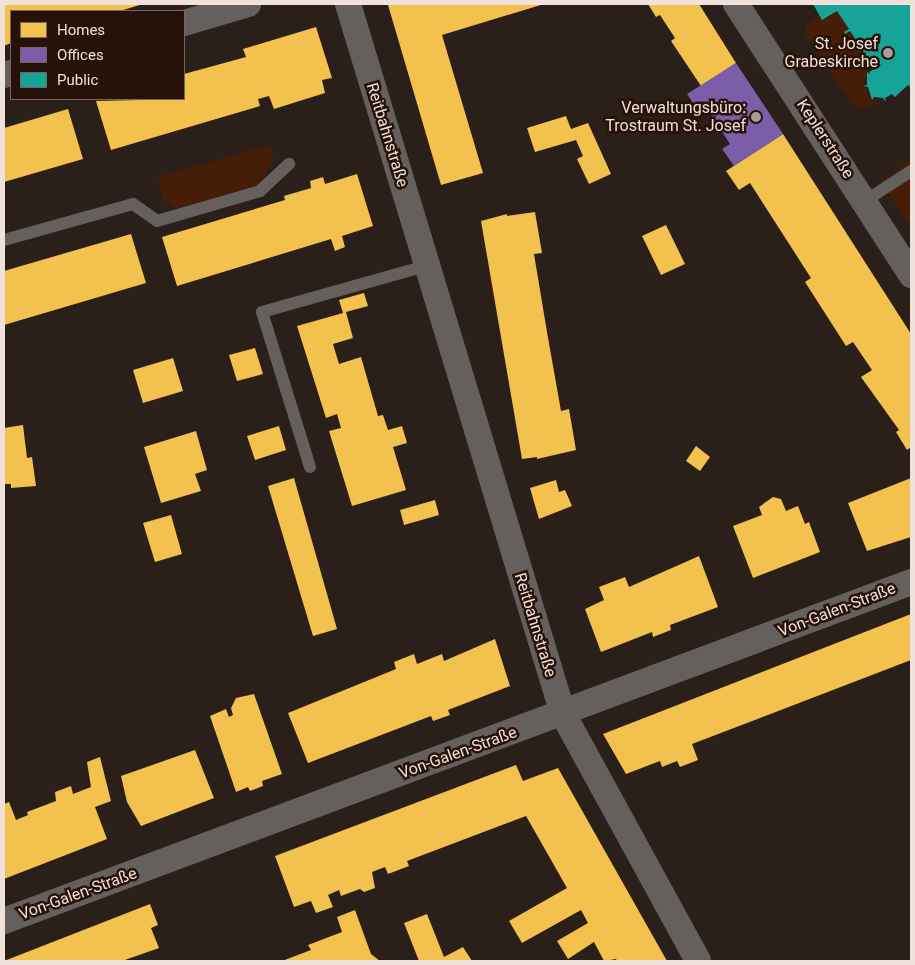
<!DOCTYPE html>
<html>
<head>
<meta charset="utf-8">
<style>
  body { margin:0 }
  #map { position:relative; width:915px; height:965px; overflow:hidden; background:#2a1f19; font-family:Roboto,sans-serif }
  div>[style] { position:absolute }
  .green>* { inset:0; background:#461d07 }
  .homes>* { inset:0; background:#f2c14e }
  .offices>* { inset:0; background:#7b5ea7 }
  .public>* { inset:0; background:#17a398 }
  .service>* { height:12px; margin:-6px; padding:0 6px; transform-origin:6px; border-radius:6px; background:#65605e }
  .minor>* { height:26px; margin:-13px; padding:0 13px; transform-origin:13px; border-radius:13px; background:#65605e }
  .dots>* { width:14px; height:14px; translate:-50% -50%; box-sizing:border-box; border:2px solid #271209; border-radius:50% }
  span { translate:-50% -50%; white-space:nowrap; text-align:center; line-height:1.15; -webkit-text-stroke:5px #271209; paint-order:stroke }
  .poi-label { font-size:16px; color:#f0e1da }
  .right { translate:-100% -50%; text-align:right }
  .street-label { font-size:16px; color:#f0e1da }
  .frame { position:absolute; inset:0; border:5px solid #f0e1da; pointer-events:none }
  .legend { position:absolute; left:10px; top:10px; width:175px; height:90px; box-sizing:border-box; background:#271209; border:1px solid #77655d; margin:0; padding:6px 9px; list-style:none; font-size:15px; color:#f0e1da }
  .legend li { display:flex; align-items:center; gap:10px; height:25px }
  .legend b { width:25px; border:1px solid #77655d }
</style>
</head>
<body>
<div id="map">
  <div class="green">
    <div style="clip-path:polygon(848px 4px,911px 4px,911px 84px,885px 98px,874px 97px,868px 87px,869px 72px,874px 68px,848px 28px,870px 66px,863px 86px,872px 100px,879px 100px,864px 108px,853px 105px,805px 34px,806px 25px,819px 17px,823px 20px)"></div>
    <div style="clip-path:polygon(270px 145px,274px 160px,260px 185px,174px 209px,163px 199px,158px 177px)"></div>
    <div style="clip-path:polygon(911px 160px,911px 228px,881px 181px)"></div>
  </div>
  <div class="homes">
    <div style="clip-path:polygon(4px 4px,143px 4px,120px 11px,11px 11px,11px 43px,4px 46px)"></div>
    <div style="clip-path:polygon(394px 4px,544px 4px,442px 35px,483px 173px,441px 185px,388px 5px)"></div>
    <div style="clip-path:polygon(648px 4px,699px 4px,736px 63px,701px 86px,671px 41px,675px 38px,660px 15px,656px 17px)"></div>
    <div style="clip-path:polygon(316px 27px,332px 78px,322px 80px,325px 93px,274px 109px,269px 96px,258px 99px,260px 106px,111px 150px,96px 101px,184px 99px,184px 74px,246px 57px,243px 49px)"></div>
    <div style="clip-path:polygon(68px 109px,83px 159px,4px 182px,4px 128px)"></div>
    <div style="clip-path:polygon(566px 116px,571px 129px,588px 123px,611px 174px,589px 184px,577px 159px,583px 156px,576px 140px,535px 152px,527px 128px)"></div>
    <div style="clip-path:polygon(783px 134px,911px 334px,911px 447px,907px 450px,896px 432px,899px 430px,861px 377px,872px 370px,853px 342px,846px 346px,805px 282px,811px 278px,750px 183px,739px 190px,726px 171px)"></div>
    <div style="clip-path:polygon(357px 174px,373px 226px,342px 236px,345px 247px,335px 251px,331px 239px,177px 286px,162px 237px,285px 200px,284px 196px,311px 188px,310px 181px,323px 177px,325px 184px)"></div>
    <div style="clip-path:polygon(535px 212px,542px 253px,534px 254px,547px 332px,561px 411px,569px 409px,576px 450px,537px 459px,537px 457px,522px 459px,481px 221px,507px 214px,507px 216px)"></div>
    <div style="clip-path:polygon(666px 225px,685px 264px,661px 275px,642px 236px)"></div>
    <div style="clip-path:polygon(131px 234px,146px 283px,4px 325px,4px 271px)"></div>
    <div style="clip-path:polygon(364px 293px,368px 306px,346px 312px,353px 338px,333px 344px,339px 364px,361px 357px,378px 416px,383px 415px,388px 430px,402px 426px,407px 443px,393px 447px,406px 490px,352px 506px,329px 431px,341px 428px,337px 414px,326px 418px,297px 326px,343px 313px,339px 300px)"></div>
    <div style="clip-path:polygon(255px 348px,263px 374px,237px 381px,229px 355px)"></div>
    <div style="clip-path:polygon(173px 358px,183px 391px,143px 403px,133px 370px)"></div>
    <div style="clip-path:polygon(23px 425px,27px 458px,32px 457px,36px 486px,11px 488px,11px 484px,4px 484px,4px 428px)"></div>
    <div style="clip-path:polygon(279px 426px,286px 450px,255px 460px,247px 436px)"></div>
    <div style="clip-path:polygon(196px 431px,207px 470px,195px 474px,201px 491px,161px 503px,144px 447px)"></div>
    <div style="clip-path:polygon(696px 446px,710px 457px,700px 471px,686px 461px)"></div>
    <div style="clip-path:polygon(294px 478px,337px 629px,313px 636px,268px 486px)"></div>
    <div style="clip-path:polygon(911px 478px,911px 537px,867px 551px,848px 503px)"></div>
    <div style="clip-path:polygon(556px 480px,559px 492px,565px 490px,572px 506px,539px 519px,530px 488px)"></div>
    <div style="clip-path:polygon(773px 497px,781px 499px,786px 511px,798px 506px,805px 524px,809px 522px,820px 552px,753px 578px,733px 526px,762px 515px,759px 507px)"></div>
    <div style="clip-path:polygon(435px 500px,439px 515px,404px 525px,400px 510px)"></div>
    <div style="clip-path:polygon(171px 515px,182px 554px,155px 562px,143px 523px)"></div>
    <div style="clip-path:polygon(699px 556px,718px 607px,670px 625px,671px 630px,653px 637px,652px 632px,601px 652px,585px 609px,604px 600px,599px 587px,625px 577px,629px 587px)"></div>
    <div style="clip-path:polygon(911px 614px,911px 660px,692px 744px,698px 760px,680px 767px,677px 761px,662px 767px,660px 761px,626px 774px,603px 734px)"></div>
    <div style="clip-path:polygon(495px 639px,510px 686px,448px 710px,450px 715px,433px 721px,431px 716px,308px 763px,288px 713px,396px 669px,394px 662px,414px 654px,417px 664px,442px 654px,444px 661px)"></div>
    <div style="clip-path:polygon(254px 694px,282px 774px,262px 781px,263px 786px,250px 791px,248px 787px,236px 792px,210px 716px,226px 709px,229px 717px,233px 715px,231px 708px,236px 698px)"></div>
    <div style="clip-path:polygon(195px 750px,214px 798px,141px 826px,127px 802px,121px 776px)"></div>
    <div style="clip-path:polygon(100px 757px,111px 801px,95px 807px,107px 839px,4px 879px,4px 804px,9px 802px,16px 820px,28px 815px,27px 812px,56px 801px,55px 792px,71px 786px,73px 794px,91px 787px,87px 762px)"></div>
    <div style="clip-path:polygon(516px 765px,523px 781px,558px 768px,667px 961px,617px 961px,616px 959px,604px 961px,594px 942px,568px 959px,557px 941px,588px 923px,581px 910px,522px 943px,509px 921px,567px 888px,526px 816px,407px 861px,409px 866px,388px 874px,385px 867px,372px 872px,375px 888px,364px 892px,360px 889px,341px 896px,339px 890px,328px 895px,333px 907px,316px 913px,311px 901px,294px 907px,275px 856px)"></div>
    <div style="clip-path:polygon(150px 904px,158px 925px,151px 928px,159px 948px,122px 961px,4px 961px)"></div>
    <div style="clip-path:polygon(355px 910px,371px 954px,380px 961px,282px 961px,311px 950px,308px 945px,342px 932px,337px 917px)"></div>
    <div style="clip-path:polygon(427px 914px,444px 957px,463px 947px,472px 961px,419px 961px,404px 923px)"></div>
  </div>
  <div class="offices">
    <div style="clip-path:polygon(736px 63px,783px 134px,734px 166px,722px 149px,730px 144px,706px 107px,699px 112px,687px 94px)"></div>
  </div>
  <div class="public">
    <div style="clip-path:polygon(813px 4px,911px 4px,911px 87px,908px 85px,895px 97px,892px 94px,885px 98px,886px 102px,883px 98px,874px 97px,872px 100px,868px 87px,863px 86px,867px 85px,867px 72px,871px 75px,869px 72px,875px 69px,863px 51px,857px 52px,862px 49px,850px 31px,845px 34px,844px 32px,849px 29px,837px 11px,822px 20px)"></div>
  </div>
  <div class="service">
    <div style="left:865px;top:201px;width:55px;rotate:-33.1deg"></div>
    <div style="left:4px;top:240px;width:134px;rotate:-15.6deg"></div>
    <div style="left:133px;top:204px;width:29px;rotate:35deg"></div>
    <div style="left:157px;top:221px;width:107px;rotate:-16.2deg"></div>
    <div style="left:260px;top:191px;width:40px;rotate:-43deg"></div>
    <div style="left:310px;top:467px;width:162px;rotate:-107.2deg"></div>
    <div style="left:262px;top:312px;width:170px;rotate:-15.7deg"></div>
  </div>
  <div class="minor">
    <div style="left:348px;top:4px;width:742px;rotate:73.15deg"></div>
    <div style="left:563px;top:714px;width:281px;rotate:61.3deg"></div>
    <div style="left:736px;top:4px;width:323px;rotate:57.1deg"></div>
    <div style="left:184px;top:23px;width:67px;rotate:-16.5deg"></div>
    <div style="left:4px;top:75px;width:7px;rotate:-16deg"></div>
    <div style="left:4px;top:921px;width:968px;rotate:-20.49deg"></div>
  </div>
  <div class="dots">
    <div style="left:888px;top:53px;background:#ab9d96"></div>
    <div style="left:756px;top:117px;background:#ab9d96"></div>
  </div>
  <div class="poi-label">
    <span class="right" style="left:878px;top:53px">St. Josef<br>Grabeskirche</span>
    <span class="right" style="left:746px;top:117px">Verwaltungsbüro:<br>Trostraum St. Josef</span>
  </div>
  <div class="street-label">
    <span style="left:387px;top:135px;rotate:73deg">Reitbahnstraße</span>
    <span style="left:825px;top:139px;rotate:57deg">Keplerstraße</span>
    <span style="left:837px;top:610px;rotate:-21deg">Von-Galen-Straße</span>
    <span style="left:535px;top:625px;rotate:73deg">Reitbahnstraße</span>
    <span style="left:458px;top:753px;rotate:-20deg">Von-Galen-Straße</span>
    <span style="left:78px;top:894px;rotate:-20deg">Von-Galen-Straße</span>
  </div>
  <div class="frame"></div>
  <ul class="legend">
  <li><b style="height:14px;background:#f2c14e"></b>Homes</li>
  <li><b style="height:14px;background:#7b5ea7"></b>Offices</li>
  <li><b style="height:14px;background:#17a398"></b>Public</li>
  </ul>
</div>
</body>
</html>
